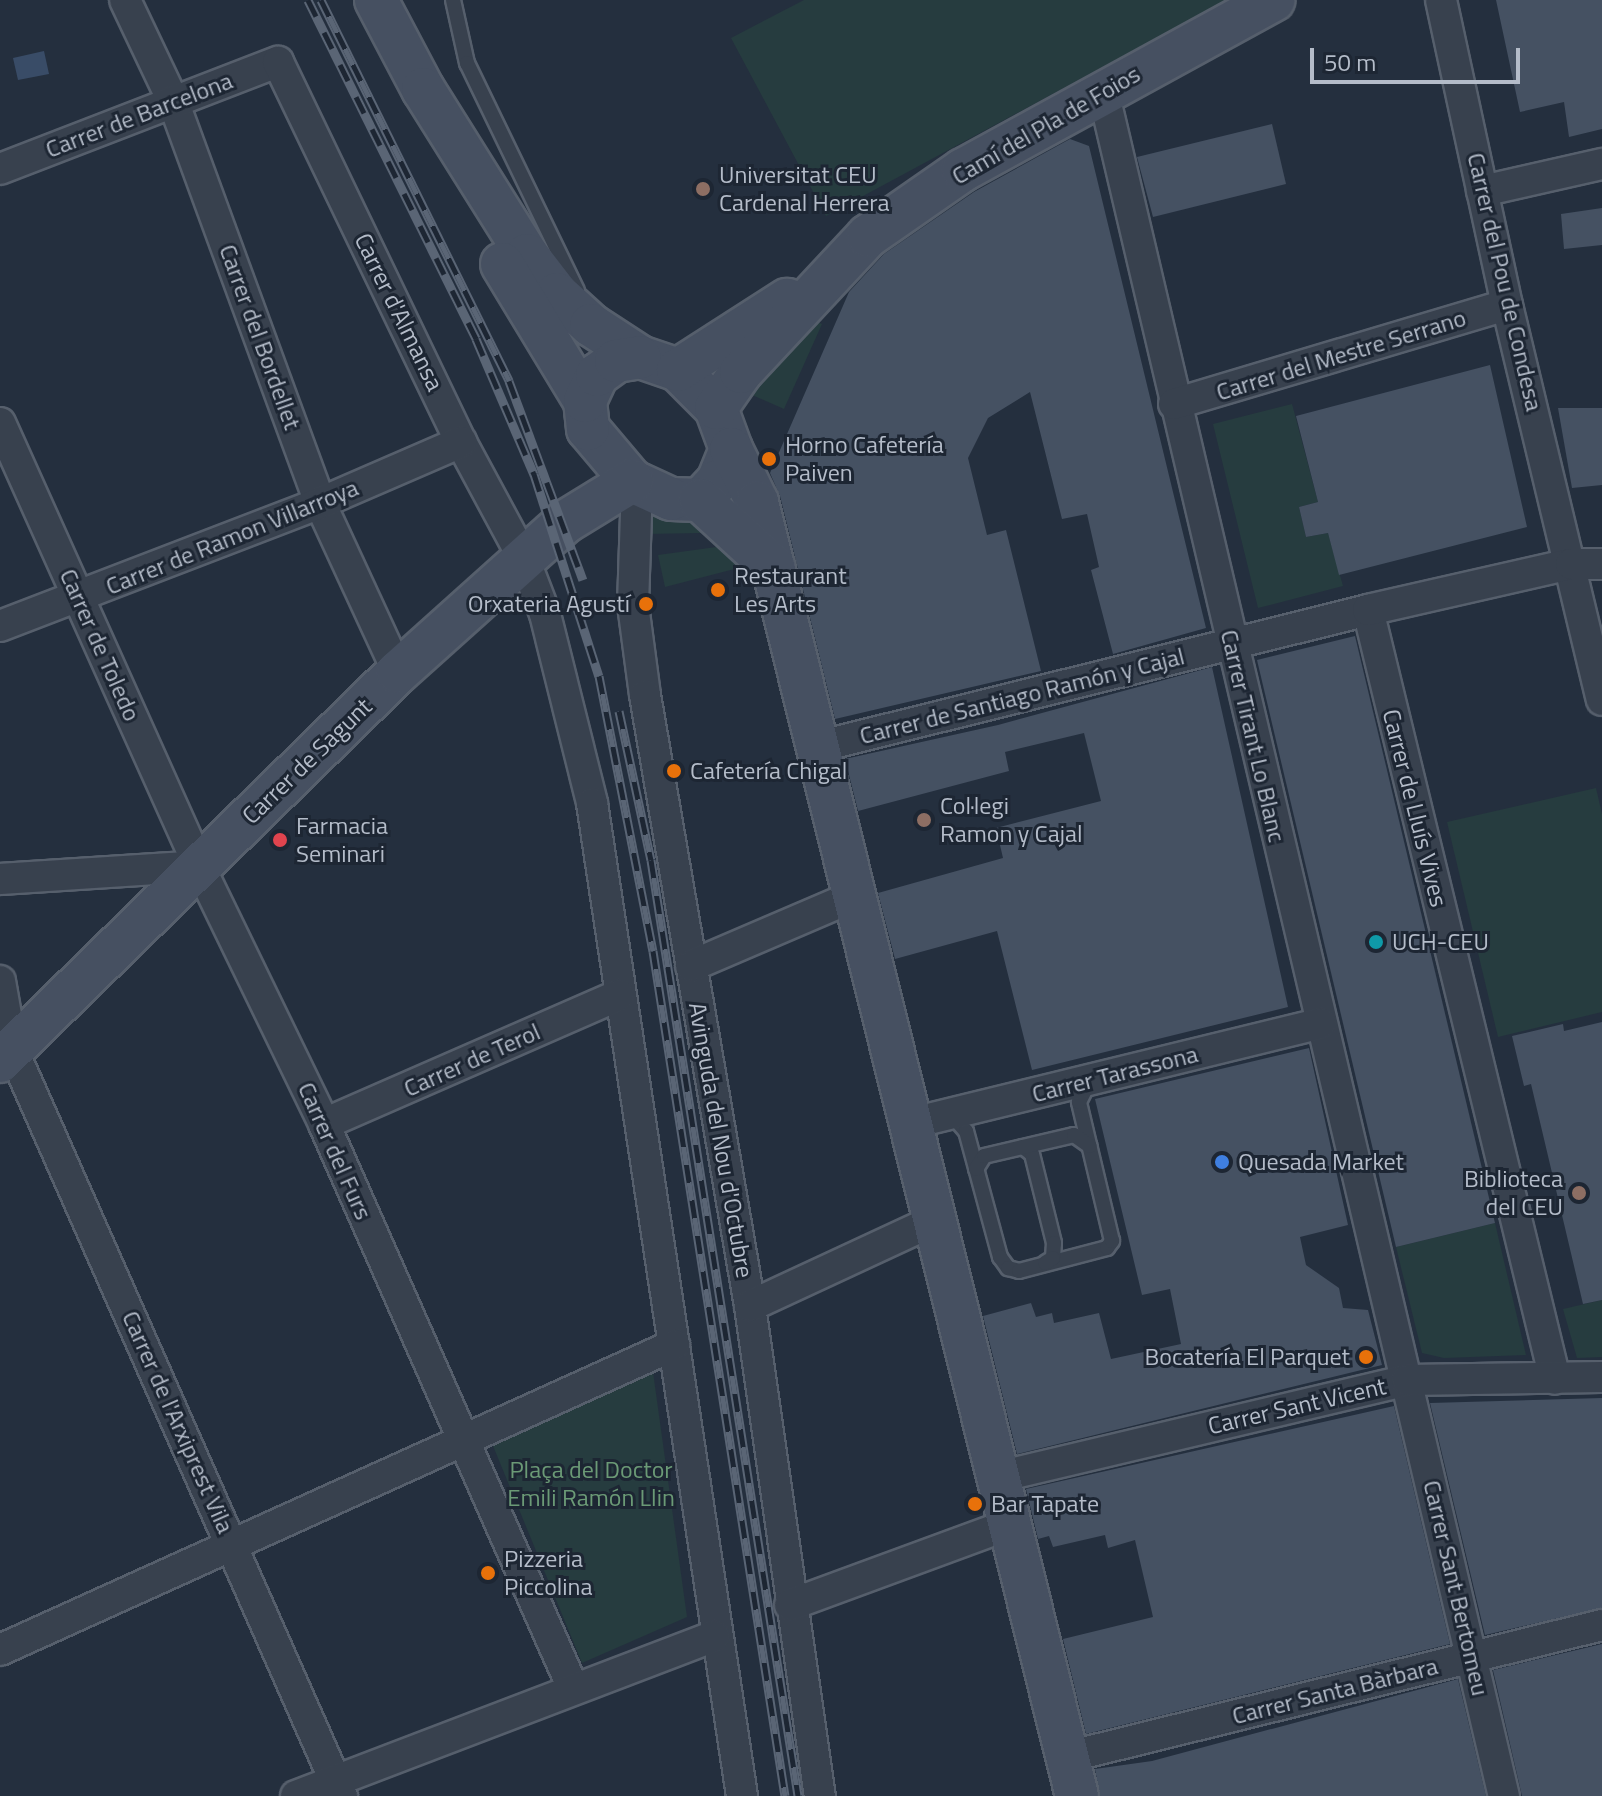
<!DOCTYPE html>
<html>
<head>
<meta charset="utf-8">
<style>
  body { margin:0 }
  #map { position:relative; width:1602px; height:1796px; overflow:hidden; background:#242f3e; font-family:"Titillium Web",sans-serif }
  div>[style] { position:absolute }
  .green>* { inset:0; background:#263c3f }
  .water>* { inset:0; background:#394c67 }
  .building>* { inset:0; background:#455162 }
  .roads { filter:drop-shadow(2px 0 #565f6c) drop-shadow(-2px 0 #565f6c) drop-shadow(0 2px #565f6c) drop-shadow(0 -2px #565f6c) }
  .lane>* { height:14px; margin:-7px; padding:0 7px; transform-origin:7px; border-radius:7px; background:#38414e }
  .street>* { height:30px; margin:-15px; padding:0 15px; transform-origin:15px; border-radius:15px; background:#38414e }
  .secondary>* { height:42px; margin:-21px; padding:0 21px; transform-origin:21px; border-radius:21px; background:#465061 }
  .rail>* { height:9px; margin-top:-4.5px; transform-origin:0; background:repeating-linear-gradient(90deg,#1d2633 0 18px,#5a6575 0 36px); box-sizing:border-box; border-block:2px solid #5a6575 }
  .dots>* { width:22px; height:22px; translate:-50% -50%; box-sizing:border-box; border:4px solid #1d2633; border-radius:50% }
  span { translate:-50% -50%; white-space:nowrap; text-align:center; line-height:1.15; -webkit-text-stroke:6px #1d2633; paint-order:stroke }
  .street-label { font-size:24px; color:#b4bcc9 }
  .poi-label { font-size:24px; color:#b4bcc9 }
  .left { translate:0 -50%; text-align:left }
  .right { translate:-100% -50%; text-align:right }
  .park-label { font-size:24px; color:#6b9a76 }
  .scale { position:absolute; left:1310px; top:48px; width:210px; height:36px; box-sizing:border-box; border:4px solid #b4bcc9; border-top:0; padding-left:10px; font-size:24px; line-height:28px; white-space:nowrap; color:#b4bcc9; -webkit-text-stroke:6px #1d2633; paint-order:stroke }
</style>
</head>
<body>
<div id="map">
  <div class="green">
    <div style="clip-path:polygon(804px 0,1227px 0,826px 216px,731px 38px)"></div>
    <div style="clip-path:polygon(814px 321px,822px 324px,784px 409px,750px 394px)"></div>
    <div style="clip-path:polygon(1292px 404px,1318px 502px,1299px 507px,1306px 537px,1328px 533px,1343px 586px,1258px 608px,1213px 424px)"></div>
    <div style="clip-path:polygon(647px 510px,702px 521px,702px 533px,644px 534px)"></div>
    <div style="clip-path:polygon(731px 545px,746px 566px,665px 587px,658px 555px)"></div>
    <div style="clip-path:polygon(1596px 788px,1602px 814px,1602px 1012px,1498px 1037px,1447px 822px)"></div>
    <div style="clip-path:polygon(1495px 1223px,1526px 1355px,1444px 1358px,1422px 1353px,1396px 1247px)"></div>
    <div style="clip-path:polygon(1602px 1300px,1602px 1357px,1577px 1358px,1563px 1309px)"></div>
    <div style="clip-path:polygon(653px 1372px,687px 1617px,582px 1663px,491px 1441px)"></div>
  </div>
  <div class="water">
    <div style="clip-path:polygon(44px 51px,49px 74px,18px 80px,13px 58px)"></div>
  </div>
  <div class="building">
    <div style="clip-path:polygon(1496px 0,1602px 0,1602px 129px,1569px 137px,1564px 102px,1520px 112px)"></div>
    <div style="clip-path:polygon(1272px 124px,1286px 184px,1153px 217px,1137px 157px)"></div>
    <div style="clip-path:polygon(1070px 139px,1089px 146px,1206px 628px,1113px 654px,1091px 570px,1099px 567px,1087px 514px,1062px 519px,1030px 392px,988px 418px,968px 458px,987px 535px,1006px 530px,1041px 671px,835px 719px,780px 496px,770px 473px,849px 292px,884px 254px,974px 192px)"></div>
    <div style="clip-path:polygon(1602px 208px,1602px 245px,1564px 249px,1561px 214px)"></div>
    <div style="clip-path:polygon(1490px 365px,1527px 527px,1339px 575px,1328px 533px,1306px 537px,1299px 507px,1318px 502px,1296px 416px)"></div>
    <div style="clip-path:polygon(1558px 408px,1602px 408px,1602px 485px,1572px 488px)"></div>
    <div style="clip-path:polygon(1355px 636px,1495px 1223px,1396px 1247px,1257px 660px)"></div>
    <div style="clip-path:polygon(1212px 667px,1288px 1007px,1032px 1070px,997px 931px,895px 959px,878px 893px,1003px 858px,996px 828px,1101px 801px,1084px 733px,1005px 752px,1009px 771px,858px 811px,845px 759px,998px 725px)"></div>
    <div style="clip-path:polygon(1602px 1022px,1602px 1300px,1583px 1304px,1531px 1084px,1524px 1086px,1512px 1036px,1563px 1024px,1564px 1031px)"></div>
    <div style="clip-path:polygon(1309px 1048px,1348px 1225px,1300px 1237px,1306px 1265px,1339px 1288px,1343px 1308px,1368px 1310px,1382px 1365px,1017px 1454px,983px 1316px,1031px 1303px,1036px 1317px,1052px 1313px,1054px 1323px,1099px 1313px,1111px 1359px,1181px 1344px,1170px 1289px,1142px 1295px,1095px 1099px)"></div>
    <div style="clip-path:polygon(1602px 1398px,1602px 1608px,1485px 1635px,1430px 1403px)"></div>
    <div style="clip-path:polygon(1394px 1406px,1450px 1644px,1086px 1734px,1063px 1639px,1153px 1617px,1135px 1540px,1108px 1548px,1105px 1535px,1053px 1547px,1049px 1536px,1038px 1539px,1026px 1489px)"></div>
    <div style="clip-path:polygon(1602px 1644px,1602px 1796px,1522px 1796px,1493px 1670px)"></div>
    <div style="clip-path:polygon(1458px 1679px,1486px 1796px,1100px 1796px,1095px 1769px,1152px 1761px)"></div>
  </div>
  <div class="roads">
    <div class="lane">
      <div style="left:453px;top:0;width:65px;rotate:77.5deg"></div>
      <div style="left:467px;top:63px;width:253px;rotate:64.2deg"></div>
      <div style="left:951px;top:1114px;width:23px;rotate:49deg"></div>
      <div style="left:966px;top:1131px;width:131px;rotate:74.9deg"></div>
      <div style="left:1000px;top:1257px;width:14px;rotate:54deg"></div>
      <div style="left:1008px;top:1268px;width:11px;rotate:15deg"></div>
      <div style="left:1019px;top:1271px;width:91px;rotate:-14.6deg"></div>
      <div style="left:1107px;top:1248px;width:9px;rotate:-54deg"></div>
      <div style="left:1112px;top:1241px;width:143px;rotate:-103.4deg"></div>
      <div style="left:1079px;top:1102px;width:22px;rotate:-63deg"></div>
      <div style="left:1023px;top:1147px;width:11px;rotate:38deg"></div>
      <div style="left:1032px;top:1154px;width:92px;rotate:76.1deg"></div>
      <div style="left:1054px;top:1243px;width:15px;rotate:94deg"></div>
      <div style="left:1053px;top:1258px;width:9px;rotate:148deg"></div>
      <div style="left:976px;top:1169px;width:15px;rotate:-58deg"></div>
      <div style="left:984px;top:1156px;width:92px;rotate:-13.1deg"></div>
      <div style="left:1074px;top:1135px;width:19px;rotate:35deg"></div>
    </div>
    <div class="street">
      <div style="left:125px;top:0;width:112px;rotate:64.6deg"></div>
      <div style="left:173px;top:101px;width:428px;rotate:69.9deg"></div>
      <div style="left:320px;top:503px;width:186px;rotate:65.2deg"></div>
      <div style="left:1441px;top:0;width:312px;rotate:77.8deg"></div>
      <div style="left:1507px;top:305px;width:406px;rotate:76.5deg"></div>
      <div style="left:1103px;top:91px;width:1752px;rotate:76.77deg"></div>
      <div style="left:0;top:169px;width:298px;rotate:-21.1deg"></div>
      <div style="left:278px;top:62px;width:422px;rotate:64.3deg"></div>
      <div style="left:461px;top:442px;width:133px;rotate:61.7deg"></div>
      <div style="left:524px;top:559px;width:59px;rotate:69.1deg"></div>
      <div style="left:545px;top:614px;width:195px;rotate:76deg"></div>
      <div style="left:592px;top:803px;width:1004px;rotate:81.41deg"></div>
      <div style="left:1482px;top:191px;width:123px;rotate:-12.7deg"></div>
      <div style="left:1174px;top:404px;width:347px;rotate:-16.6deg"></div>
      <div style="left:0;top:423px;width:486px;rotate:65.8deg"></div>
      <div style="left:199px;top:866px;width:287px;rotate:64.1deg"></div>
      <div style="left:324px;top:1124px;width:617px;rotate:66.18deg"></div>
      <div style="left:637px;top:484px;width:121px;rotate:91.9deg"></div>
      <div style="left:633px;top:605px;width:91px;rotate:82.4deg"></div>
      <div style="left:645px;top:695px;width:620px;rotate:80.25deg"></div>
      <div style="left:750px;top:1306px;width:495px;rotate:81.9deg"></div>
      <div style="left:1368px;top:610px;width:791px;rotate:76.33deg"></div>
      <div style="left:0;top:626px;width:343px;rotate:-21deg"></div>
      <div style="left:320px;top:503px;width:154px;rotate:-23.4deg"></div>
      <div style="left:817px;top:747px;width:568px;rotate:-13.96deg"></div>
      <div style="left:1368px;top:610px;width:208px;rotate:-12.8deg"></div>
      <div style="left:1571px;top:564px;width:31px"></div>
      <div style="left:0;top:879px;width:199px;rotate:-3.7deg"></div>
      <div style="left:691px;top:966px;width:177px;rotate:-23.2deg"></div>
      <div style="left:0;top:981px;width:69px;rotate:80deg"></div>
      <div style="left:12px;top:1049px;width:817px;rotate:66.17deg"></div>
      <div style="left:324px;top:1124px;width:322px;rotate:-23.6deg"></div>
      <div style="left:908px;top:1124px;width:425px;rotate:-13.7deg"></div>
      <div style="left:750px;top:1306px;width:202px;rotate:-24.9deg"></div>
      <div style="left:998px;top:1477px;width:420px;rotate:-13.3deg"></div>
      <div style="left:1407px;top:1380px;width:195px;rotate:-0.9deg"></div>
      <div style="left:790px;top:1605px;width:234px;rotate:-20.2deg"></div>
      <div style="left:0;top:1650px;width:740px;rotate:-24.35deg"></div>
      <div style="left:1067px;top:1757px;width:551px;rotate:-13.86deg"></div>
      <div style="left:296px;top:1796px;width:448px;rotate:-20.9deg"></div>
    </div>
    <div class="secondary">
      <div style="left:376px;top:0;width:101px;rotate:62.2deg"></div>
      <div style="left:423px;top:89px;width:196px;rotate:57.9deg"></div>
      <div style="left:527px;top:255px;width:49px;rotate:52.4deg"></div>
      <div style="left:557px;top:294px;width:46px;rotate:42.4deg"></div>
      <div style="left:591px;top:325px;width:59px;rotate:33.1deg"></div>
      <div style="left:502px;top:264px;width:160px;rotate:58.8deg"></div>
      <div style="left:640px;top:357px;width:40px;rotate:18.9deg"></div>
      <div style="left:678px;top:370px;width:54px;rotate:45deg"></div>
      <div style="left:716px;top:408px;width:44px;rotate:69.9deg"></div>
      <div style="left:731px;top:449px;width:35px;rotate:112deg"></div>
      <div style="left:718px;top:481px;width:26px;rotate:133deg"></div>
      <div style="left:700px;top:500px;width:29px;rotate:-178deg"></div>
      <div style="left:671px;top:499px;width:43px;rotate:-155.2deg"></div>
      <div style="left:632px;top:481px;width:68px;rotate:-130.2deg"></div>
      <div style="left:588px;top:429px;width:28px;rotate:-96deg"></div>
      <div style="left:585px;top:401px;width:29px;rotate:-65deg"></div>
      <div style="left:597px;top:375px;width:24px;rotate:-36deg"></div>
      <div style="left:616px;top:361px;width:24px;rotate:-9deg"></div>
      <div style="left:678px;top:370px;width:130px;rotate:-32.7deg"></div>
      <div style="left:716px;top:408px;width:44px;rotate:-55.2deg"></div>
      <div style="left:741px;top:372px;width:186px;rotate:-47deg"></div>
      <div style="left:868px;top:236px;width:116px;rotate:-34.8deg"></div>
      <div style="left:963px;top:170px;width:354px;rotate:-28.7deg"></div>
      <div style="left:731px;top:449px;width:59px;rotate:63.9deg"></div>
      <div style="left:757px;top:502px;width:1333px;rotate:76.11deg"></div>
      <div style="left:700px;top:500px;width:100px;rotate:42.6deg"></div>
      <div style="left:0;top:1061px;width:557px;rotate:-44.34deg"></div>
      <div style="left:398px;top:672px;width:224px;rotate:-41.9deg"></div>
      <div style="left:565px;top:522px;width:79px;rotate:-31.5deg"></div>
    </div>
  </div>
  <div class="rail">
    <div style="left:308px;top:0;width:378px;rotate:63.6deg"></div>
    <div style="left:476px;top:339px;width:147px;rotate:66.8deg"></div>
    <div style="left:534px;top:474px;width:212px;rotate:72.2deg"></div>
    <div style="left:599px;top:676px;width:280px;rotate:78.9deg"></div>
    <div style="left:653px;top:951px;width:855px;rotate:81.12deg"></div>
    <div style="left:321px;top:0;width:425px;rotate:63.7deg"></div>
    <div style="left:509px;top:381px;width:212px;rotate:69.6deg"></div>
    <div style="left:619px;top:711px;width:152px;rotate:77.9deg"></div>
    <div style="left:651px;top:860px;width:947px;rotate:81.07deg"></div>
  </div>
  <div class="dots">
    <div style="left:703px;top:189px;background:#8d6e63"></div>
    <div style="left:769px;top:459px;background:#e8710a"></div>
    <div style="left:718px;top:590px;background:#e8710a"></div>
    <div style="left:646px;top:604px;background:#e8710a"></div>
    <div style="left:674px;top:771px;background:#e8710a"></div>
    <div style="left:924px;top:820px;background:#8d6e63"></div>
    <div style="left:280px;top:840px;background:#e0444e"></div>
    <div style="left:1376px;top:942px;background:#0f9aa8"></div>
    <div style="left:1222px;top:1162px;background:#3f7fe0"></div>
    <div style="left:1579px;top:1193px;background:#8d6e63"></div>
    <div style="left:1366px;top:1357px;background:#e8710a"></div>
    <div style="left:975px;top:1504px;background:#e8710a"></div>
    <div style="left:488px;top:1573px;background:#e8710a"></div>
  </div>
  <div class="street-label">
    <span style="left:139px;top:115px;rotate:-21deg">Carrer de Barcelona</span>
    <span style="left:1046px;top:125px;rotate:-30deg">Camí del Pla de Foios</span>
    <span style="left:1505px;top:282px;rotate:77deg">Carrer del Pou de Condesa</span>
    <span style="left:399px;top:312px;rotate:64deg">Carrer d'Almansa</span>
    <span style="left:260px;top:337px;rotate:70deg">Carrer del Bordellet</span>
    <span style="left:1341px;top:355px;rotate:-17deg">Carrer del Mestre Serrano</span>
    <span style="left:232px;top:537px;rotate:-22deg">Carrer de Ramon Villarroya</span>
    <span style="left:100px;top:645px;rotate:66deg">Carrer de Toledo</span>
    <span style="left:1022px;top:696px;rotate:-14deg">Carrer de Santiago Ramón y Cajal</span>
    <span style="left:1253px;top:736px;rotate:77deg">Carrer Tirant Lo Blanc</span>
    <span style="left:307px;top:761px;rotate:-44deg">Carrer de Sagunt</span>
    <span style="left:1415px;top:808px;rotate:76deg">Carrer de Lluís Vives</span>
    <span style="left:472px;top:1060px;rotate:-24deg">Carrer de Terol</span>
    <span style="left:1115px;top:1074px;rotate:-14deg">Carrer Tarassona</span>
    <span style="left:721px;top:1140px;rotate:80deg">Avinguda del Nou d'Octubre</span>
    <span style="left:335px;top:1151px;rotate:66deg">Carrer del Furs</span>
    <span style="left:1297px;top:1406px;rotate:-13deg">Carrer Sant Vicent</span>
    <span style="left:178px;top:1422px;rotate:66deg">Carrer de l'Arxiprest Vila</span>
    <span style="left:1456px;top:1588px;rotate:77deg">Carrer Sant Bertomeu</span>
    <span style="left:1335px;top:1691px;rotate:-14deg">Carrer Santa Bàrbara</span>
  </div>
  <div class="poi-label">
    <span class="left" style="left:719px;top:189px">Universitat CEU<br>Cardenal Herrera</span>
    <span class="left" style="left:785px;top:459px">Horno Cafetería<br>Paiven</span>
    <span class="left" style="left:734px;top:590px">Restaurant<br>Les Arts</span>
    <span class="right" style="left:630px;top:604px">Orxateria Agustí</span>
    <span class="left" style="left:690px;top:771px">Cafetería Chigal</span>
    <span class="left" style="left:940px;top:820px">Col·legi<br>Ramon y Cajal</span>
    <span class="left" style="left:296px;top:840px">Farmacia<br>Seminari</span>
    <span class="left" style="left:1392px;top:942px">UCH-CEU</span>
    <span class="left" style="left:1238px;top:1162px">Quesada Market</span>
    <span class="right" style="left:1563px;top:1193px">Biblioteca<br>del CEU</span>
    <span class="right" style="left:1350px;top:1357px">Bocatería El Parquet</span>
    <span class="left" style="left:991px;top:1504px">Bar Tapate</span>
    <span class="left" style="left:504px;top:1573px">Pizzeria<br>Piccolina</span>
  </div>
  <div class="park-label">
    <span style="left:591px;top:1484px">Plaça del Doctor<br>Emili Ramón Llin</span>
  </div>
  <div class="scale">50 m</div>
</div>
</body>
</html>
